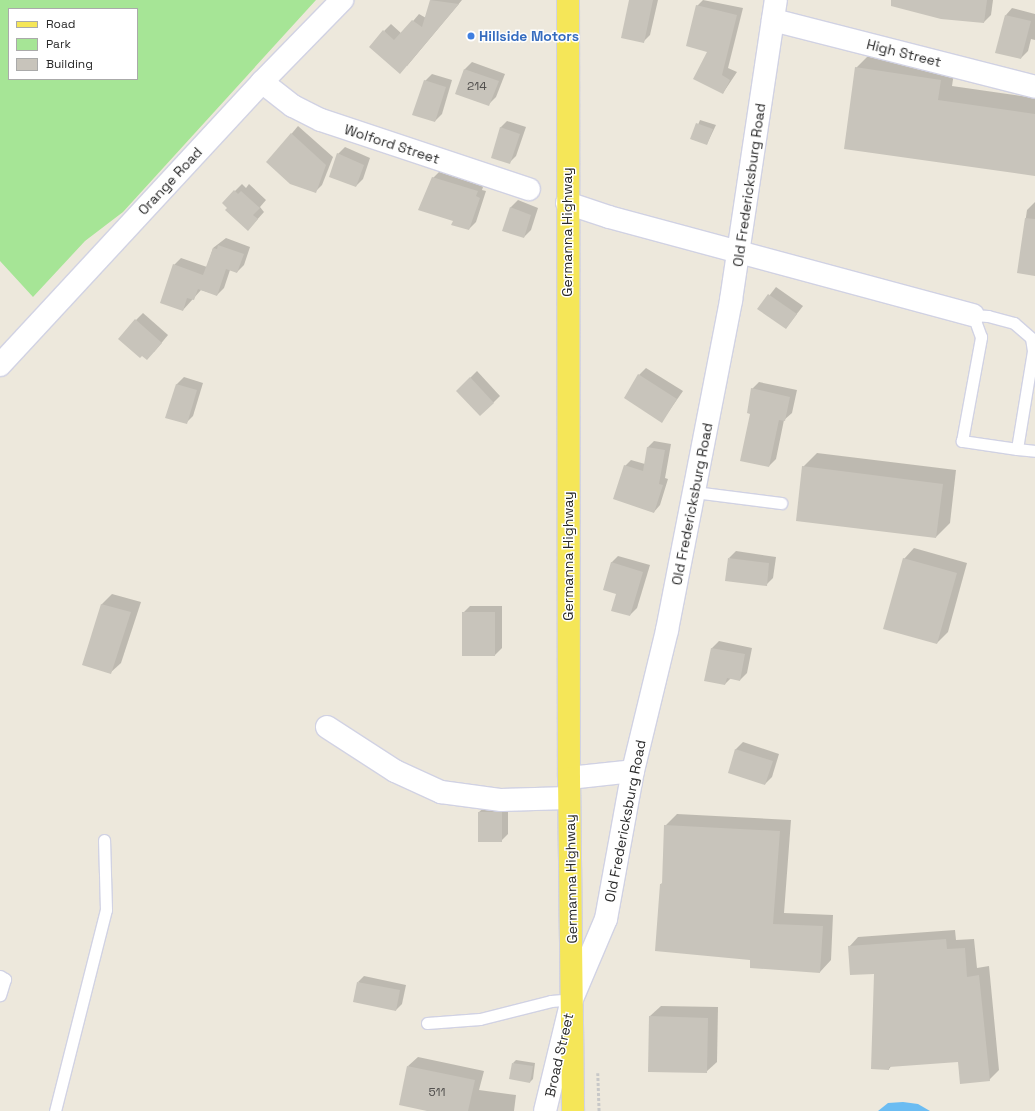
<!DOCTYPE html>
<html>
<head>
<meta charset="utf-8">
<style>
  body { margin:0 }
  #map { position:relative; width:1035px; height:1111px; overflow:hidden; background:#ede8dc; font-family:"Space Grotesk",sans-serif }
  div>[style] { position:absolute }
  .green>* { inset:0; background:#a6e596 }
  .water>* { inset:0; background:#6bbcf2 }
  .shadow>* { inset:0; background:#0003 }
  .building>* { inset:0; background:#c8c4bb }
  .path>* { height:2.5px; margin-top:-1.25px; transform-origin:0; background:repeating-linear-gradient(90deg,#c8c8c8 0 3px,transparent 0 5px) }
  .roads { filter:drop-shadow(1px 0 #d1d2e3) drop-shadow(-1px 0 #d1d2e3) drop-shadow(0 1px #d1d2e3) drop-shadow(0 -1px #d1d2e3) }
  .lane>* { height:11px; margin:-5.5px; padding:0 5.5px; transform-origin:5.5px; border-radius:5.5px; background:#fff }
  .street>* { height:22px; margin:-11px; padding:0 11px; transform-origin:11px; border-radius:11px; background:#fff }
  .secondary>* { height:22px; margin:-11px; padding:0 11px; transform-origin:11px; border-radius:11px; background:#fff }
  .primary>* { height:22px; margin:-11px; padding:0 11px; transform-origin:11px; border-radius:11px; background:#f5e658 }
  .dots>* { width:11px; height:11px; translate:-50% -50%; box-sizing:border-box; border:2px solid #fff; border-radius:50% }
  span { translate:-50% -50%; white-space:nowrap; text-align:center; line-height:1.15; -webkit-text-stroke:3px #fff; paint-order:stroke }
  .number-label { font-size:12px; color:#52504e }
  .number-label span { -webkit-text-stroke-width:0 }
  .shop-label { font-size:14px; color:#366cbe; font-weight:700 }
  .left { translate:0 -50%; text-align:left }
  .street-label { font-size:14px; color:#2a2a2a }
  .legend { position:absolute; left:8px; top:8px; width:130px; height:72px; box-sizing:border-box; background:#fff; border:1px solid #aaa; margin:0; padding:5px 7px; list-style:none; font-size:12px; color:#2a2a2a }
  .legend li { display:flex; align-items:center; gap:8px; height:20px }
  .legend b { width:20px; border:1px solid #aaa }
</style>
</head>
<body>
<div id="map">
  <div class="green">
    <div style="clip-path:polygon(evenodd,0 0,316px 0,123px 212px,85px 241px,33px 297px,0 261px,0 0,9px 9px,137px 9px,137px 79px,9px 79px,9px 9px)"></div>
  </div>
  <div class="water">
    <div style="clip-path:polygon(903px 1102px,918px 1104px,930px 1111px,878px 1111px,888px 1103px)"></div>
  </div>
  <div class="shadow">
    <div style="clip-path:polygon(431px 0,462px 0,407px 66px,384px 31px,391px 24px,402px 34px,419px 14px,426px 18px)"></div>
    <div style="clip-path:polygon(630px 0,658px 0,650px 35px,643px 42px)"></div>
    <div style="clip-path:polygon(703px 0,743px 8px,728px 68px,737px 72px,723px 93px,697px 6px)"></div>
    <div style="clip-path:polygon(921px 0,993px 0,991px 15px,984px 22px)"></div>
    <div style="clip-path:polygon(1012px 8px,1035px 14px,1035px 40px,1031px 39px,1028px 51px,1021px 58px,1006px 15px)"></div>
    <div style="clip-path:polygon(870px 54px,955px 66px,952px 86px,1035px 98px,1035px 175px,856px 68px)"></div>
    <div style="clip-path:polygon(472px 62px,505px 74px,496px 97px,489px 104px,457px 93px,465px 69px)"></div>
    <div style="clip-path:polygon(432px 74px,452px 80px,442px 114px,435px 121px,425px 81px)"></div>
    <div style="clip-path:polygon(700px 120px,716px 125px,707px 144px,692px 139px)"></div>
    <div style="clip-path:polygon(507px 121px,526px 127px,516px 156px,509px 163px,500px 128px)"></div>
    <div style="clip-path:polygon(298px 126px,333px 157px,322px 185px,315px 192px,268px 162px)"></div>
    <div style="clip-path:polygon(345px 147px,370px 158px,363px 179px,356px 186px,338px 154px)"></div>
    <div style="clip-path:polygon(440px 171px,484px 184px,482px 190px,486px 191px,476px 222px,469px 229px,454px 220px,433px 178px)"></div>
    <div style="clip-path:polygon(242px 184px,246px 188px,249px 184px,266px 200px,260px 207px,264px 212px,255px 222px,223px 203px)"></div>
    <div style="clip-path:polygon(518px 200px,538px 208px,531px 230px,524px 237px,504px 231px,511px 207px)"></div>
    <div style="clip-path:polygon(1035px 202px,1035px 275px,1018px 272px,1027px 210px)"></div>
    <div style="clip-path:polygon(226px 238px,250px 247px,244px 265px,237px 272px,230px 270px,224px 288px,217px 295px,201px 290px,183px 310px,174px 265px,181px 258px,207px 267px,213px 248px)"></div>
    <div style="clip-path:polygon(776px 287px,803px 306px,786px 328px,759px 309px)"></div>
    <div style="clip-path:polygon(143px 313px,168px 335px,154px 352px,142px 354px,136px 320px)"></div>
    <div style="clip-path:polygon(646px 368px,683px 391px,662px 421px,639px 375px)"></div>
    <div style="clip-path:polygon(477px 371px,500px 396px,493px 403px,464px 384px)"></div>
    <div style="clip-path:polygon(184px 377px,203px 383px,193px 416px,186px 423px,166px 417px,177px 384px)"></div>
    <div style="clip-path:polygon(759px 382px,797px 390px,792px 413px,784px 420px,776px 459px,769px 466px,751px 413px,752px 389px)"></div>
    <div style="clip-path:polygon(654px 441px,671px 444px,665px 478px,668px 479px,660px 505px,654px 512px,625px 466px,631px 460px,645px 464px,648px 447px)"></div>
    <div style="clip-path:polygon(817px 453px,956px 470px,950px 523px,936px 537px,803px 467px)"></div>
    <div style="clip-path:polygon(914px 548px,967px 563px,948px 632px,937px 643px,904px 559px)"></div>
    <div style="clip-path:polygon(736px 551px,776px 557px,773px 578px,766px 585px,729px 558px)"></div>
    <div style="clip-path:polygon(618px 556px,650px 565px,637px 608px,630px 615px,618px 593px,611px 563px)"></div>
    <div style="clip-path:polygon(112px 594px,141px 602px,121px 663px,110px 673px,83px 664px,102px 604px)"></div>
    <div style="clip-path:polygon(470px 606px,502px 606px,502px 648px,495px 655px,463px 613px)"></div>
    <div style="clip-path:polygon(719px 641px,752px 648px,747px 673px,740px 680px,731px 678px,725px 684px,706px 680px,712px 648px)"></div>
    <div style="clip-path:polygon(743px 742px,779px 754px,772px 777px,765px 784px,729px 772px,736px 749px)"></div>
    <div style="clip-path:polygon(486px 806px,508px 806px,508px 834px,501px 841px,479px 812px)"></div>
    <div style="clip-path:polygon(677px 814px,791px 820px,784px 913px,833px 915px,831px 960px,820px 972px,751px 959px,661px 884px,663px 882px,665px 826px)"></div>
    <div style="clip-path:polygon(955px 930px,956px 940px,974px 939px,977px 968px,989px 966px,999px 1070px,989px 1080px,959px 1061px,892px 1065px,889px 1069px,875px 973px,849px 947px,858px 937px)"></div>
    <div style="clip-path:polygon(364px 976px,406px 985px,402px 1004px,396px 1010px,358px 982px)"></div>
    <div style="clip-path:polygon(661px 1006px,718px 1007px,717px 1062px,706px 1072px,650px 1016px)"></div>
    <div style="clip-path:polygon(418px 1057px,484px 1071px,479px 1090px,516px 1095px,514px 1111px,431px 1111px,408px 1066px)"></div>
    <div style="clip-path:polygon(516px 1060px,535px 1063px,533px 1079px,530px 1082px,513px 1063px)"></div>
  </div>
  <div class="building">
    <div style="clip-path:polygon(430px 0,459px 4px,400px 74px,369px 47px,383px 30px,394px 40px,412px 20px,422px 27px)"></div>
    <div style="clip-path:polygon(629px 0,653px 0,644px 43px,621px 38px)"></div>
    <div style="clip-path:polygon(891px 0,987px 0,984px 23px,941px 19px,891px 6px)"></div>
    <div style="clip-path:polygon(696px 5px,737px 15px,722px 75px,730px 80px,723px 94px,693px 79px,707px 52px,686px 46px)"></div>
    <div style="clip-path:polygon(1005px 15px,1031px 21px,1021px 59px,995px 53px)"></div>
    <div style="clip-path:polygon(855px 67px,941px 80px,938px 100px,1035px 114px,1035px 176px,844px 149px)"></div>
    <div style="clip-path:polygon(464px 69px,499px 81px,489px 106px,455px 94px)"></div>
    <div style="clip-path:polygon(424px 80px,446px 87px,435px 122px,412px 115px)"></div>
    <div style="clip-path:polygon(696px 123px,713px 129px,707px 145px,690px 139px)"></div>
    <div style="clip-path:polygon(500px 127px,520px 134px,510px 164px,491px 158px)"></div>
    <div style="clip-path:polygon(291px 133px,326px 165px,316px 193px,290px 184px,266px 162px)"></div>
    <div style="clip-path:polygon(337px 153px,364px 165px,356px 187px,329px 177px)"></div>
    <div style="clip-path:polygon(432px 177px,478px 191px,476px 196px,480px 198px,469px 230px,451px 225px,453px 221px,418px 210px)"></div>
    <div style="clip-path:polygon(234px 190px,238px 194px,241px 191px,260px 208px,253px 215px,258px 219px,248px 231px,225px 210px,227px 208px,222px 203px)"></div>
    <div style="clip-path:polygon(510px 207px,531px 215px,524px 238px,502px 231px)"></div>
    <div style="clip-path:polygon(1025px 218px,1035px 219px,1035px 276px,1017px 273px)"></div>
    <div style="clip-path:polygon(218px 245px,244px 254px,237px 273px,226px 269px,217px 296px,198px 289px,194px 300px,187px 298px,183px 311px,160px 303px,173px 264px,203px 275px,213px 248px,217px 249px)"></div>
    <div style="clip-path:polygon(768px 294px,797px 314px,786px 329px,757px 309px)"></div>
    <div style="clip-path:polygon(135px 319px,162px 343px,147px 360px,142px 356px,140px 358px,118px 339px)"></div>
    <div style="clip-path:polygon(638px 374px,677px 399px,662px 423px,624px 398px)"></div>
    <div style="clip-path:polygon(470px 377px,494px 403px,480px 416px,456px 391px)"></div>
    <div style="clip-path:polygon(176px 384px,197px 390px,187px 424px,165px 418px)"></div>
    <div style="clip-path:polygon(751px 388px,790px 397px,785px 421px,779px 420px,769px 467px,740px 461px,750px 414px,747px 413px)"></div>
    <div style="clip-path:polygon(647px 447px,665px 450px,659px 484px,663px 485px,654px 513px,613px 499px,624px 465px,643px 471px)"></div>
    <div style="clip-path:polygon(802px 466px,943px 484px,936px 538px,796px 521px)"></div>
    <div style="clip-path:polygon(728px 558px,769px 563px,767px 586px,725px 581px)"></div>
    <div style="clip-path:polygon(903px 558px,957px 573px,937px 644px,883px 629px)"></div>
    <div style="clip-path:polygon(611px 562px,643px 572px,630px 616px,611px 611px,616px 594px,603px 590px)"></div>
    <div style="clip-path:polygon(101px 604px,131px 612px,111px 674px,82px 665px)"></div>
    <div style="clip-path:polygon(462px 612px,495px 612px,495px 656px,462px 656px)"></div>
    <div style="clip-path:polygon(711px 648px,745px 654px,740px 681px,727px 678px,725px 685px,704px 681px)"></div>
    <div style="clip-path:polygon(735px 749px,773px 761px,765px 785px,728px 773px)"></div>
    <div style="clip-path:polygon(478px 812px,502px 812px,502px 842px,478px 842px)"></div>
    <div style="clip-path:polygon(664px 825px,780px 831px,773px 924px,823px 926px,820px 973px,750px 968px,750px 960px,655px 951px,660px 884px,662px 884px)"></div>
    <div style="clip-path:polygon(946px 939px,947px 949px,965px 948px,967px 977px,979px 975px,990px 1081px,960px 1084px,958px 1062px,889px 1067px,889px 1070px,871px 1069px,874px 974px,850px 975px,848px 946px)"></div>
    <div style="clip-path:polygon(357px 982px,400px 990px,396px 1011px,353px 1002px)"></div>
    <div style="clip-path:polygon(649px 1016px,708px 1018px,707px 1073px,648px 1072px)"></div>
    <div style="clip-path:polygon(512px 1063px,533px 1066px,530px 1083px,509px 1079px)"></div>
    <div style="clip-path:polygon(407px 1066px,475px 1080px,468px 1111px,427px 1111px,399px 1105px)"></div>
  </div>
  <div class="path">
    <div style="left:598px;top:1073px;width:38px;rotate:88deg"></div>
  </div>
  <div class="roads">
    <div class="lane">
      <div style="left:973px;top:315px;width:15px;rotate:4deg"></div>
      <div style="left:988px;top:316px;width:27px;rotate:15deg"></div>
      <div style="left:1014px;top:323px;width:23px;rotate:41deg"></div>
      <div style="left:1031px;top:338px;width:13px;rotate:81deg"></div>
      <div style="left:1033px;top:351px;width:99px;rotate:99.3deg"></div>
      <div style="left:1017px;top:449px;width:56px;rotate:-171.7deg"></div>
      <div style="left:962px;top:441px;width:106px;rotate:-79.6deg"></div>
      <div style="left:981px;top:337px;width:23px;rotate:-110deg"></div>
      <div style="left:1017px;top:449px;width:18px;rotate:6deg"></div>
      <div style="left:694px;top:492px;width:88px;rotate:7.2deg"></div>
      <div style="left:0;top:976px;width:6px;rotate:31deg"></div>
      <div style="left:5px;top:979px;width:17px;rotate:107deg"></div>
      <div style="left:427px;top:1023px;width:53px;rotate:-4.3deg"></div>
      <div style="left:480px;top:1019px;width:73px;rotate:-14.2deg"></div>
      <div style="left:551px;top:1001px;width:21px;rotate:-5deg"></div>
      <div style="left:55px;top:1111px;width:207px;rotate:-75.8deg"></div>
      <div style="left:106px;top:910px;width:70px;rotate:-91.6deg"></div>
    </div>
    <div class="street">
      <div style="left:773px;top:20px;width:270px;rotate:14.3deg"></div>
      <div style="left:262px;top:82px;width:39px;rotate:38deg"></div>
      <div style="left:293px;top:106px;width:31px;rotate:27deg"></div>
      <div style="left:321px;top:120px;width:219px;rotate:18.4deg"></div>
      <div style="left:567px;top:203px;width:44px;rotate:18.4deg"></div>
      <div style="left:609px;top:217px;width:377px;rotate:15.1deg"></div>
      <div style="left:327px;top:727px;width:81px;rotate:32.9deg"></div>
      <div style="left:395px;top:771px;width:51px;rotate:24.5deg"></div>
      <div style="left:441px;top:792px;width:61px;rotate:7.6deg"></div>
      <div style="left:501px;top:800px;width:68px;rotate:-1.7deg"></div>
      <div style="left:569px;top:778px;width:64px;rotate:-6.2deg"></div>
      <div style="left:545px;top:1111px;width:115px;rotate:-76.4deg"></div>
      <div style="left:572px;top:999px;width:87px;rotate:-67deg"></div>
      <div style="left:606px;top:919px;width:150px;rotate:-79.7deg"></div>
      <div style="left:633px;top:771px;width:145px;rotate:-76.4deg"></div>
      <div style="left:667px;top:630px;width:336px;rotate:-79deg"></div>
      <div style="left:731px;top:300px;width:303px;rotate:-81.5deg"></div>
    </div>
    <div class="secondary">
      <div style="left:0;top:365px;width:386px;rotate:-47.2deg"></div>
      <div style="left:262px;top:82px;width:115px;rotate:-45.7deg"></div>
    </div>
    <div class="primary">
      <div style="left:568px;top:0;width:778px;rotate:89.93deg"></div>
      <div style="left:569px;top:778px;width:333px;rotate:89.3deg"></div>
    </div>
  </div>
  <div class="dots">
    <div style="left:471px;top:36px;background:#3f7fe0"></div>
  </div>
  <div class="number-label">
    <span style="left:477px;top:87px">214</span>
    <span style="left:437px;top:1093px">511</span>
  </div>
  <div class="shop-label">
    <span class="left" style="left:479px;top:36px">Hillside Motors</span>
  </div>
  <div class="street-label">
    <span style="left:904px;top:53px;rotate:14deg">High Street</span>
    <span style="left:392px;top:144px;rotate:18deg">Wolford Street</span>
    <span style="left:170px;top:181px;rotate:-47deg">Orange Road</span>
    <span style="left:749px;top:185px;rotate:-82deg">Old Fredericksburg Road</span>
    <span style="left:567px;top:232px;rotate:-90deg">Germanna Highway</span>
    <span style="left:692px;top:504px;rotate:-79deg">Old Fredericksburg Road</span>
    <span style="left:568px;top:556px;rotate:-90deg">Germanna Highway</span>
    <span style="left:625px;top:821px;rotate:-79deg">Old Fredericksburg Road</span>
    <span style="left:571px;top:879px;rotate:-91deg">Germanna Highway</span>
    <span style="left:559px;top:1055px;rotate:-77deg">Broad Street</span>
  </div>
  <ul class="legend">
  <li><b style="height:5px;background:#f5e658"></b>Road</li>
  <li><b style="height:11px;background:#a6e596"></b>Park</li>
  <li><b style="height:11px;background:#c8c4bb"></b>Building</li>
  </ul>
</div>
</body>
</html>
